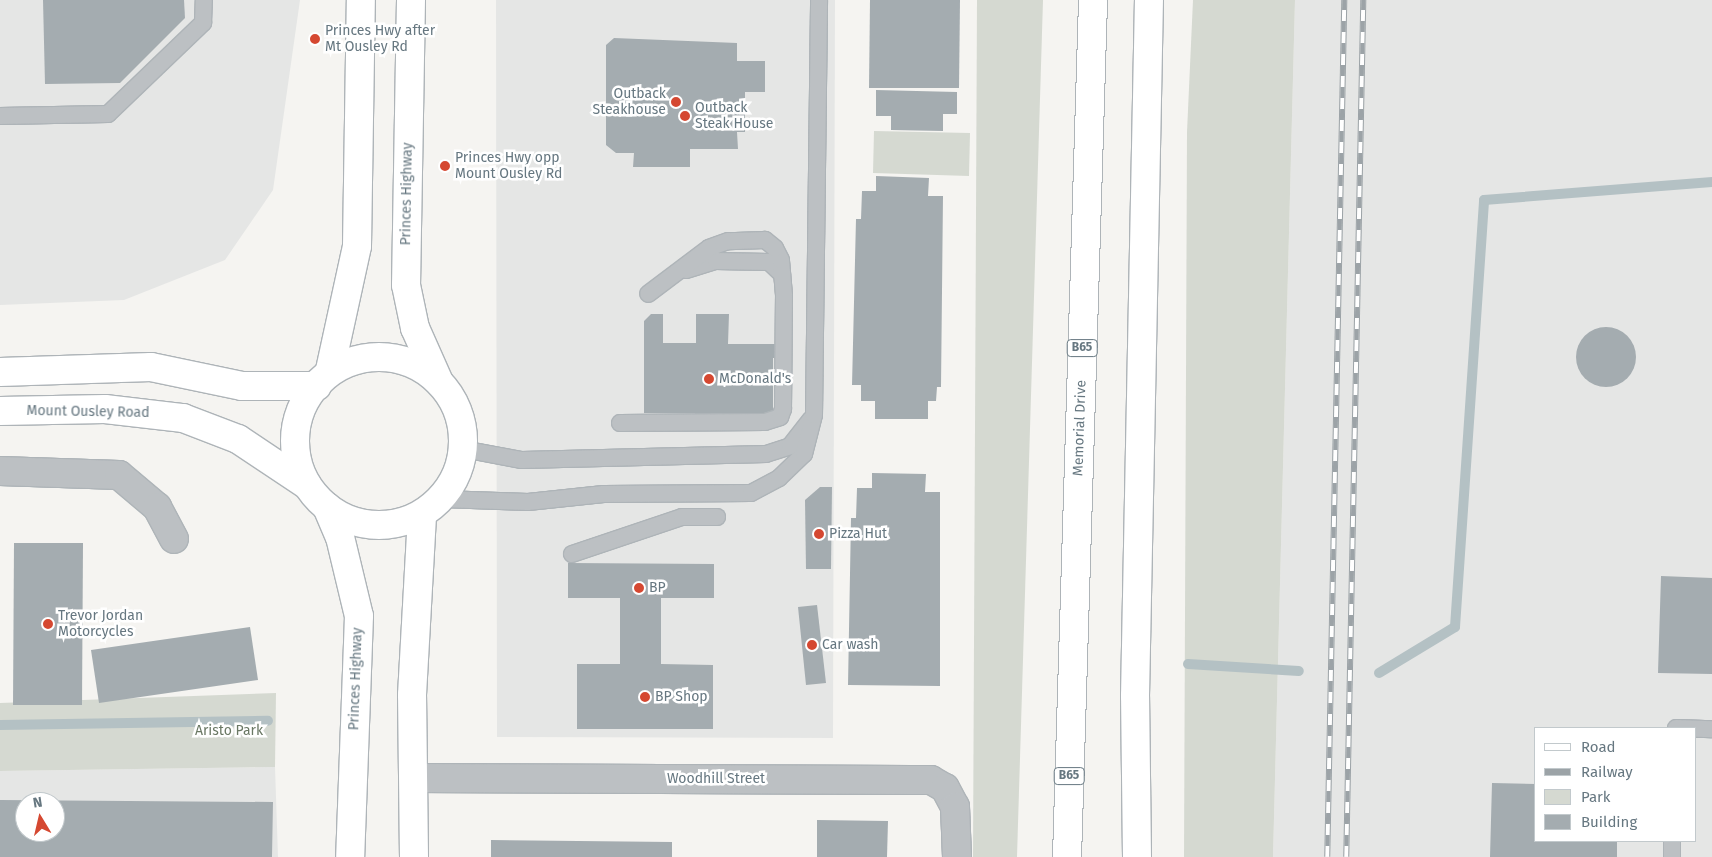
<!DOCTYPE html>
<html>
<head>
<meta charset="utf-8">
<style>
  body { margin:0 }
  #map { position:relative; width:1712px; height:857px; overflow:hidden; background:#f5f4f1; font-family:"Fira Sans",sans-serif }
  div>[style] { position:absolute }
  .built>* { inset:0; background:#e5e6e5 }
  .green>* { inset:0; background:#d5d9d1 }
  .stream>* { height:10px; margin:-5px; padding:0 5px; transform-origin:5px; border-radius:5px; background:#b4c1c4 }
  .building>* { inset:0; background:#a4acb0 }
  .round { border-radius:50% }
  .roads { filter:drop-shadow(1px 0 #aeb4b8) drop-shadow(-1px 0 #aeb4b8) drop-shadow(0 1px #aeb4b8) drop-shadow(0 -1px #aeb4b8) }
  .lane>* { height:16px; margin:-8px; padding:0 8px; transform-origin:8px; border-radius:8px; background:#bcc0c3 }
  .street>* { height:28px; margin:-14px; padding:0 14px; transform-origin:14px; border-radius:14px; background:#bcc0c3 }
  .secondary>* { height:28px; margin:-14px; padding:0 14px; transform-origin:14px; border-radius:14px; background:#fff }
  .primary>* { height:28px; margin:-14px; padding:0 14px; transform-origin:14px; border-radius:14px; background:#fff }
  .primary>.ring { margin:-14px; padding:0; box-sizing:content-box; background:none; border:28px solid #fff; border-radius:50% }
  .highway>* { height:28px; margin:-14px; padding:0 14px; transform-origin:14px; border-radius:14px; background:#fff }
  .rail>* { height:5.5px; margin-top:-2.75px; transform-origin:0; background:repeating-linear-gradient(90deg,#fff 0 11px,#9ca3a7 0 22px); box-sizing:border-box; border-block:1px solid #9ca3a7 }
  .dots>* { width:14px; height:14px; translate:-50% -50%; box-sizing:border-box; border:2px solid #fff; border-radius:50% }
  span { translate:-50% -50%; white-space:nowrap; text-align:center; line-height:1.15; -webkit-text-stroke:5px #fff; paint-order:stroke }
  .shield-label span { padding:1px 4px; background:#fff; border:1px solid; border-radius:4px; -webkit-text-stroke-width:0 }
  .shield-label { font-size:12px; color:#667780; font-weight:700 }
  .poi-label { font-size:14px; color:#667780 }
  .left { translate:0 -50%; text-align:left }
  .right { translate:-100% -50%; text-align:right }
  .street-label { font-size:14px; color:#667780 }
  .park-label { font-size:14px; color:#6a7864 }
  .legend { position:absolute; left:1534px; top:727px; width:162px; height:115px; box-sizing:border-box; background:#fff; border:1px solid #c2c9cc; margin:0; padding:6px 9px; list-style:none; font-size:15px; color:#667780 }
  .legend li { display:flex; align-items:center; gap:10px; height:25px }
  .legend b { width:25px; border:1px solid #c2c9cc }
  .north { position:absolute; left:15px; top:792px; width:50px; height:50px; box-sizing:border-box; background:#fff; border:1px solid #c2c9cc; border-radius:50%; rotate:351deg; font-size:14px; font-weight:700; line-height:20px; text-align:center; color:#667780 }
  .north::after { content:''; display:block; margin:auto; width:18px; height:22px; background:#d54831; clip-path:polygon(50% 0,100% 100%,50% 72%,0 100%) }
</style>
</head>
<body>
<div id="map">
  <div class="built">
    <div style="clip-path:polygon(0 0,300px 0,273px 190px,225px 260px,124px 300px,0 305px)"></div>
    <div style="clip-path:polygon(496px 0,835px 0,833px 738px,497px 737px)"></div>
    <div style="clip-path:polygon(evenodd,1295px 0,1712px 0,1712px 857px,1273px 857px,1295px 0,1536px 728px,1696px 728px,1696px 841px,1536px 841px,1536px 728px)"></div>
    <div style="clip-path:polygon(evenodd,275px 767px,278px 857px,0 857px,0 771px,275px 767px,25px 802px,55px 802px,55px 832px,25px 832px,25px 802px)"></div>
  </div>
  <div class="green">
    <div style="clip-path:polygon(977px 0,1043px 0,1017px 857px,973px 857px)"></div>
    <div style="clip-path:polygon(1193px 0,1295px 0,1273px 857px,1184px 857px,1187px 132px)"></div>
    <div style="clip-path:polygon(874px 131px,970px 133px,969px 176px,873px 173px)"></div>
    <div style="clip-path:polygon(276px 693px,275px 767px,0 771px,0 703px)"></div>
  </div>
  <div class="stream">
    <div style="left:1188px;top:664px;width:111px;rotate:3.6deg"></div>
    <div style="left:1379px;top:673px;width:89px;rotate:-31.2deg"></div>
    <div style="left:1455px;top:627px;width:428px;rotate:-86.1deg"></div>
    <div style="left:1484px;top:200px;width:229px;rotate:-4.5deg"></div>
    <div style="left:0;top:725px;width:268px;rotate:-0.9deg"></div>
  </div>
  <div class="building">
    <div style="clip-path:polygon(43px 0,184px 0,185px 18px,120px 83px,45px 84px)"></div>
    <div style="clip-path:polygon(870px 0,960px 0,959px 88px,869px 88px)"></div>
    <div style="clip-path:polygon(614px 38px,737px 43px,737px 61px,765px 61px,765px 92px,745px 92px,745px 132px,737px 132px,738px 149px,690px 149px,690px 167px,633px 167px,634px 153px,616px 153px,606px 145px,606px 45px)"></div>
    <div style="clip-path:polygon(876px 90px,957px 92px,957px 114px,943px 114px,943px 131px,891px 130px,891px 116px,876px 116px)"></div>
    <div style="clip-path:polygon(876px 176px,929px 178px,928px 196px,943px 196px,941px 387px,937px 387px,936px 401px,928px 401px,928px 419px,875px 419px,875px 401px,861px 401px,861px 385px,852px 385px,856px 219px,861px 219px,862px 191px,876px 191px)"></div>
    <div style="clip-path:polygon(651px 314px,663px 314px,663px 343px,696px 343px,696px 314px,729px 314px,728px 344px,791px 344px,791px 358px,773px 358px,773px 414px,711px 413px,710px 430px,695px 430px,695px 413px,644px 413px,644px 321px)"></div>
    <div class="round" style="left:1576px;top:327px;width:60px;height:60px"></div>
    <div style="clip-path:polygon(872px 473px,926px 474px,925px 492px,940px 492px,940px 686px,848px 685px,851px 518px,856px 518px,857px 488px,872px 488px)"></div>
    <div style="clip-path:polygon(820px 487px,832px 487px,831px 569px,806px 569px,805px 500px)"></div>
    <div style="clip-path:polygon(14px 543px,83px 543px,82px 705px,13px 705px)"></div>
    <div style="clip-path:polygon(568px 563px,714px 564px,714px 598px,661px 598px,661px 664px,713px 665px,713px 729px,577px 729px,577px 664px,620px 664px,620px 598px,568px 598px)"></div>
    <div style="clip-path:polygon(1661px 576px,1712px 578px,1712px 674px,1658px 673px)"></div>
    <div style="clip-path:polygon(817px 605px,826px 683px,806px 685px,798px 607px)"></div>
    <div style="clip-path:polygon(250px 627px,258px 680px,99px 703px,91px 650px)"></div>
    <div style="clip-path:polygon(1492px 783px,1536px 784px,1536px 841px,1617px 841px,1617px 857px,1490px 857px)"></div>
    <div style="clip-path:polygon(evenodd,0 800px,273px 802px,272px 857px,0 857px,0 800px,25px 802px,55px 802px,55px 832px,25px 832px,25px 802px)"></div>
    <div style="clip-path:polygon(817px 820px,888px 821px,887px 857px,817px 857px)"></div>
    <div style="clip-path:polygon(491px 840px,672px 842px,672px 857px,491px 857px)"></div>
  </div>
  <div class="roads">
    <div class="lane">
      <div style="left:0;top:116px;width:108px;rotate:-1.1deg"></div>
      <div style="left:108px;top:114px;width:132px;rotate:-43.8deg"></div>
      <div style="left:203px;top:23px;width:23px;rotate:-88deg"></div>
      <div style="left:686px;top:270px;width:31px;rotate:-17deg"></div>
      <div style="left:716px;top:261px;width:53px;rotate:1.1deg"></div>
      <div style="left:769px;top:262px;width:18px;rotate:43deg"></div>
      <div style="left:620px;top:423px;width:145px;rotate:-0.4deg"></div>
      <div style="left:765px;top:422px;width:16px;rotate:-18deg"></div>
      <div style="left:780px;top:417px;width:9px;rotate:-69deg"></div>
      <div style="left:783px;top:409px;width:114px;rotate:-89.5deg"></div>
      <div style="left:784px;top:295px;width:35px;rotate:-95deg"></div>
      <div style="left:781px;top:260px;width:13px;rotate:-117deg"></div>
      <div style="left:775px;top:248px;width:13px;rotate:-141deg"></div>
      <div style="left:765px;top:240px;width:37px;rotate:178deg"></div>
      <div style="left:728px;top:241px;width:20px;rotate:160deg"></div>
      <div style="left:709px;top:248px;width:76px;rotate:143deg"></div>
      <div style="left:463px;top:449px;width:60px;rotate:10.6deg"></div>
      <div style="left:522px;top:460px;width:244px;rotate:-1.4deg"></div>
      <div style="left:766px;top:454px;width:25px;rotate:-18deg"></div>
      <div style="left:790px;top:446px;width:34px;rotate:-52deg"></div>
      <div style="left:442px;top:499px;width:86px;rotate:2deg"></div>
      <div style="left:528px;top:502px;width:76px;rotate:-6deg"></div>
      <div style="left:604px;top:494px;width:147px;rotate:-0.4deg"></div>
      <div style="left:751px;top:493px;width:32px;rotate:-28deg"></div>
      <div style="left:779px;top:478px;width:35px;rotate:-44deg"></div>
      <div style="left:804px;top:454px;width:40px;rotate:-75.6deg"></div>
      <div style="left:814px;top:415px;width:415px;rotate:-89.3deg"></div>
      <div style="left:572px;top:554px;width:116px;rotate:-18.6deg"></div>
      <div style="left:682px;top:517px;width:35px"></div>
      <div style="left:1676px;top:728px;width:36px;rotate:2deg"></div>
      <div style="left:1672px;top:857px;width:16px;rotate:-90deg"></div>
    </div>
    <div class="street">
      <div style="left:0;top:471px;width:119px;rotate:1.9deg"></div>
      <div style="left:119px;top:475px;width:50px;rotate:40.1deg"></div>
      <div style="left:157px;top:507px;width:36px;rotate:62deg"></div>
      <div style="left:413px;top:778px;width:518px;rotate:0.22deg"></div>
      <div style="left:931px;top:780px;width:16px;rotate:30deg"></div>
      <div style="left:945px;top:788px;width:21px;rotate:62deg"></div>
      <div style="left:955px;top:807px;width:50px;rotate:87.7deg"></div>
    </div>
    <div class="secondary">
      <div style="left:411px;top:0;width:285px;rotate:91deg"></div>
      <div style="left:406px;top:285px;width:44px;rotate:78.2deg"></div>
      <div style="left:415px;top:328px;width:59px;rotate:66deg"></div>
      <div style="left:330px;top:370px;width:127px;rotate:-77.7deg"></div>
      <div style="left:357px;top:246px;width:246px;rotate:-89.1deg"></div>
    </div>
    <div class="primary">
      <div class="ring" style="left:295px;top:357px;width:140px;height:140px"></div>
      <div style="left:0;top:372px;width:151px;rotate:-1.9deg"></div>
      <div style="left:151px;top:367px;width:93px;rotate:11.8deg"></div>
      <div style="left:242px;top:386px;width:75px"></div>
      <div style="left:0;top:411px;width:105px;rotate:-1.1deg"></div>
      <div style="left:105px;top:409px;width:79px;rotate:6.6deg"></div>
      <div style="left:183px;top:418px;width:59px;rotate:20.9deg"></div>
      <div style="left:238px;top:439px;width:83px;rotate:33.7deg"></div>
      <div style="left:327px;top:507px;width:33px;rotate:67deg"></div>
      <div style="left:340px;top:537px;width:81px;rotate:76.5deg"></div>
      <div style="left:359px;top:616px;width:241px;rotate:92.1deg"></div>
      <div style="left:414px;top:857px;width:162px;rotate:-90.7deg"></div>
      <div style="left:412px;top:695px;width:181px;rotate:-86.8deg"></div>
    </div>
    <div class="highway">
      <div style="left:1067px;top:857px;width:857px;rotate:-88.26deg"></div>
      <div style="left:1137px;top:857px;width:161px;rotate:-90.7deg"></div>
      <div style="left:1135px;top:696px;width:696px;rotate:-88.85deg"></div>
    </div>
  </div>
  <div class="rail">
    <div style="left:1327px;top:857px;width:857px;rotate:-88.86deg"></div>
    <div style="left:1346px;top:857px;width:857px;rotate:-88.86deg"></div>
  </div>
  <div class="dots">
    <div style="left:315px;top:39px;background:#d54831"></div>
    <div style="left:676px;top:102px;background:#d54831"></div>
    <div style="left:685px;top:116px;background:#d54831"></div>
    <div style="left:445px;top:166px;background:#d54831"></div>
    <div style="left:709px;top:379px;background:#d54831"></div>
    <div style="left:819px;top:534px;background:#d54831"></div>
    <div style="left:639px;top:588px;background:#d54831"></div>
    <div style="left:48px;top:624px;background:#d54831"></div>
    <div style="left:812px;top:645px;background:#d54831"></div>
    <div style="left:645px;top:697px;background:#d54831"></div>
  </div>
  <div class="shield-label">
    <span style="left:1082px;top:348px">B65</span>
    <span style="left:1069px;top:776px">B65</span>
  </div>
  <div class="poi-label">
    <span class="left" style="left:325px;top:39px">Princes Hwy after<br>Mt Ousley Rd</span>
    <span class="right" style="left:666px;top:102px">Outback<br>Steakhouse</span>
    <span class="left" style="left:695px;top:116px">Outback<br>Steak House</span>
    <span class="left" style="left:455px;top:166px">Princes Hwy opp<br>Mount Ousley Rd</span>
    <span class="left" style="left:719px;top:379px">McDonald's</span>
    <span class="left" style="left:829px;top:534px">Pizza Hut</span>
    <span class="left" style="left:649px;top:588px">BP</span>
    <span class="left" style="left:58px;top:624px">Trevor Jordan<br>Motorcycles</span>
    <span class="left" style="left:822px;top:645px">Car wash</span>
    <span class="left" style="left:655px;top:697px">BP Shop</span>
  </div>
  <div class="street-label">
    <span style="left:407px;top:194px;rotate:-89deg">Princes Highway</span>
    <span style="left:88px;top:412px;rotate:1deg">Mount Ousley Road</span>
    <span style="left:1080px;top:428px;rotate:-88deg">Memorial Drive</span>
    <span style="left:356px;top:679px;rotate:-88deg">Princes Highway</span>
    <span style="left:716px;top:779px">Woodhill Street</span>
  </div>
  <div class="park-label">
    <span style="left:229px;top:731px">Aristo Park</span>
  </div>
  <ul class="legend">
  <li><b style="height:6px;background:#fff"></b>Road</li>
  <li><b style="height:6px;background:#9ca3a7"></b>Railway</li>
  <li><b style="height:14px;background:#d5d9d1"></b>Park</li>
  <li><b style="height:14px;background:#a4acb0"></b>Building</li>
  </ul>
  <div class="north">N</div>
</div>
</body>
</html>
